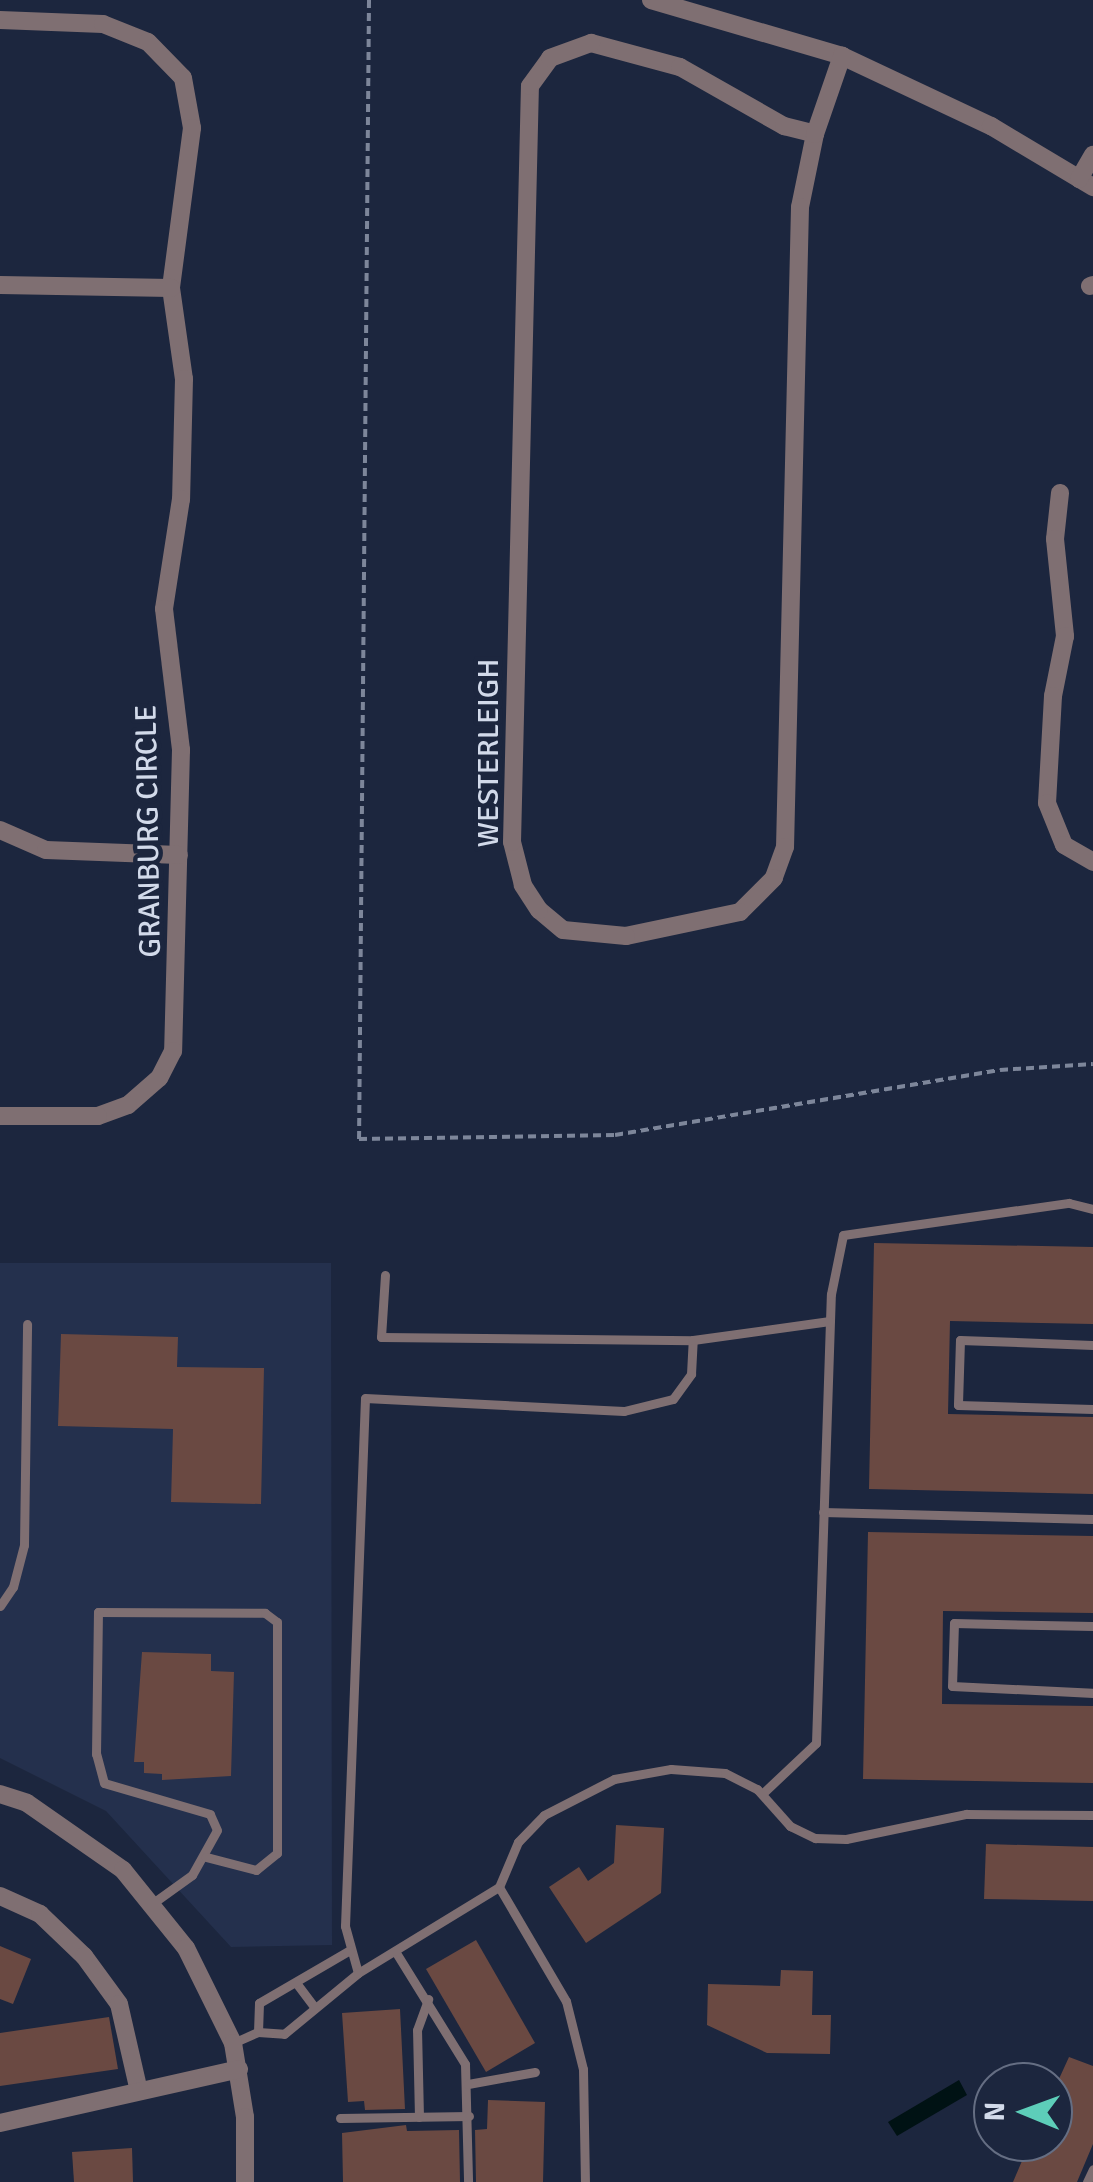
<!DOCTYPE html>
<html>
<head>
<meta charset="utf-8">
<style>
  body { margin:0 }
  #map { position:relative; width:1093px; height:2182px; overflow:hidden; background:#1c263e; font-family:Signika,sans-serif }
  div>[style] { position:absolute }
  .built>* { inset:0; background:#24304d }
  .water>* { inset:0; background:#001214 }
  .building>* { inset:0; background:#6a4942 }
  .path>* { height:4px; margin-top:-2px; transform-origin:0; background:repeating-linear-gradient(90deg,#7d869a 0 8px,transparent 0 13px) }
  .service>* { height:9px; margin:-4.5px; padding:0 4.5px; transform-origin:4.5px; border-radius:4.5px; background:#7f6f72 }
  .minor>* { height:18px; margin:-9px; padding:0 9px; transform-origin:9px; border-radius:9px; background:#7f6f72 }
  span { translate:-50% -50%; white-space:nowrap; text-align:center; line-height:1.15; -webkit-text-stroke:9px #1c263e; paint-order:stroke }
  .street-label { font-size:30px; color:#d2daea }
  .north { position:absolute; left:973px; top:2062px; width:100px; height:100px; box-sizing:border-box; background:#1c263e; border:2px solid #656e83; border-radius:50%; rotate:271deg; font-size:28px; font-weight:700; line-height:40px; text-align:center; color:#d2daea }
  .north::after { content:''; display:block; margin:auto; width:35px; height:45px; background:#5dceb9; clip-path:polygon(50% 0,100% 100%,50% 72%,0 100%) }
</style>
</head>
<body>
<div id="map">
  <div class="built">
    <div style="clip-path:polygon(0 1263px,331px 1263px,332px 1945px,231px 1947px,106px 1811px,0 1758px)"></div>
  </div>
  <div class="water">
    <div style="clip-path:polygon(959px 2080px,967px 2095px,897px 2136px,888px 2122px)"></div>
  </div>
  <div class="building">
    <div style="clip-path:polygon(874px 1243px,1093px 1247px,1093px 1324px,950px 1321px,948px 1414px,1093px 1417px,1093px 1494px,869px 1489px)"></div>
    <div style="clip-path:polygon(61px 1334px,178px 1337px,177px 1367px,264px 1368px,261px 1504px,171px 1502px,173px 1429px,58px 1426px)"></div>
    <div style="clip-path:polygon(868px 1532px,1093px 1536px,1093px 1613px,943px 1611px,942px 1704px,1093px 1706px,1093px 1783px,863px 1779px)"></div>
    <div style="clip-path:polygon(142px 1652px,211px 1654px,211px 1671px,234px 1672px,231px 1776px,162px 1780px,162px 1774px,144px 1773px,144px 1762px,134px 1762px)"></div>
    <div style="clip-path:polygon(616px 1825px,664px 1828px,661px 1893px,586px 1943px,549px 1887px,579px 1867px,588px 1881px,614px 1863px)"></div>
    <div style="clip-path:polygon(986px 1844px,1093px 1847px,1093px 1901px,984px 1899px)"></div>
    <div style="clip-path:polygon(476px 1940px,535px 2043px,486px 2072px,426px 1969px)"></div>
    <div style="clip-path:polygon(0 1946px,31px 1959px,13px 2004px,0 1999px)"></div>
    <div style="clip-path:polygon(781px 1970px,813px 1971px,812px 2015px,831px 2015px,830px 2054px,767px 2053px,707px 2025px,708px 1984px,780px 1986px)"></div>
    <div style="clip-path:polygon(400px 2009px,405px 2109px,365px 2110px,364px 2101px,348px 2102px,342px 2013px)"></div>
    <div style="clip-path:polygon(109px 2017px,118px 2069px,0 2086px,0 2033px)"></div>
    <div style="clip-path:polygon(1069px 2057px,1093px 2066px,1093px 2144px,1077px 2182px,1013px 2182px,1030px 2142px,1053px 2142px,1053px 2092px)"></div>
    <div style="clip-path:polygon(488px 2100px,545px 2102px,543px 2182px,476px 2182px,475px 2130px,487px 2129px)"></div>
    <div style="clip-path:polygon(406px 2125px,407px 2131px,459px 2130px,460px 2182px,343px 2182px,342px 2133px)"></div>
    <div style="clip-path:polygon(132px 2148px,133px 2182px,74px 2182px,72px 2152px)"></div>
  </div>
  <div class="path">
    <div style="left:369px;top:0;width:1139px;rotate:90.5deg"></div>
    <div style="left:359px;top:1139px;width:256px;rotate:-0.9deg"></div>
    <div style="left:615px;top:1135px;width:390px;rotate:-9.6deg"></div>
    <div style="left:1000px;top:1070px;width:93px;rotate:-3.7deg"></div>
  </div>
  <div class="service">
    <div style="left:385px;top:1275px;width:62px;rotate:93.7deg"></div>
    <div style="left:381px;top:1337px;width:312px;rotate:0.6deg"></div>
    <div style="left:1093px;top:1345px;width:133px;rotate:-177.8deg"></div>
    <div style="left:960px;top:1340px;width:65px;rotate:91.8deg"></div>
    <div style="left:958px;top:1405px;width:135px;rotate:1.7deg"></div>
    <div style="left:823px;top:1512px;width:270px;rotate:1.5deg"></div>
    <div style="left:0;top:1606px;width:23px;rotate:-56deg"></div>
    <div style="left:13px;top:1587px;width:43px;rotate:-75.3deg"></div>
    <div style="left:24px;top:1545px;width:221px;rotate:-89.2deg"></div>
    <div style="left:1093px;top:1626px;width:139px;rotate:-178.8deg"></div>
    <div style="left:954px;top:1623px;width:63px;rotate:91.8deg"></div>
    <div style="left:952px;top:1686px;width:141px;rotate:2.8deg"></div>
    <div style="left:762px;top:1794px;width:74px;rotate:-43.4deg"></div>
    <div style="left:816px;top:1743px;width:449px;rotate:-88.1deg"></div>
    <div style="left:831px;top:1294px;width:60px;rotate:-78.5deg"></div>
    <div style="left:843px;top:1235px;width:228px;rotate:-8.1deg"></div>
    <div style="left:1069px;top:1203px;width:25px;rotate:14deg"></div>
    <div style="left:499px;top:1887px;width:49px;rotate:-67.1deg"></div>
    <div style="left:518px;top:1842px;width:37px;rotate:-46deg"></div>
    <div style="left:544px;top:1815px;width:79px;rotate:-27.2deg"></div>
    <div style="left:614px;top:1779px;width:58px;rotate:-10deg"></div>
    <div style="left:671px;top:1769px;width:54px;rotate:4.2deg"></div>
    <div style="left:725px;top:1773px;width:36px;rotate:27deg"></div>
    <div style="left:757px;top:1789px;width:50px;rotate:48.3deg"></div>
    <div style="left:790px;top:1826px;width:28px;rotate:26deg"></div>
    <div style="left:815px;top:1838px;width:31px;rotate:2deg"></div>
    <div style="left:846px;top:1839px;width:123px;rotate:-11.8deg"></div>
    <div style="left:966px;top:1814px;width:127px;rotate:0.5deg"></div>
    <div style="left:153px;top:1903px;width:48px;rotate:-35.7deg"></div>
    <div style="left:192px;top:1875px;width:51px;rotate:-60.9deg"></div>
    <div style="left:217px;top:1830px;width:17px;rotate:-114deg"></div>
    <div style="left:210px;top:1814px;width:110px;rotate:-163.7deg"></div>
    <div style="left:104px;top:1783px;width:30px;rotate:-105deg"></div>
    <div style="left:96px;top:1754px;width:142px;rotate:-89.2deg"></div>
    <div style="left:98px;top:1612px;width:167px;rotate:0.3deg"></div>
    <div style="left:265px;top:1613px;width:15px;rotate:37deg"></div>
    <div style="left:277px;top:1622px;width:231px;rotate:90deg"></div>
    <div style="left:277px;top:1853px;width:27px;rotate:141deg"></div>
    <div style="left:256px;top:1870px;width:52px;rotate:-165.4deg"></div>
    <div style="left:395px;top:1951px;width:133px;rotate:58.2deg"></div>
    <div style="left:465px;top:2064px;width:118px;rotate:88.5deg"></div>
    <div style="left:358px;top:1973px;width:49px;rotate:-105.5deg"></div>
    <div style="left:345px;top:1926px;width:528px;rotate:-87.83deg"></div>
    <div style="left:365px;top:1398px;width:259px;rotate:2.9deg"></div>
    <div style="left:624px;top:1411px;width:50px;rotate:-13.8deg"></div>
    <div style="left:673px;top:1399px;width:31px;rotate:-54deg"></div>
    <div style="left:691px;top:1374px;width:34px;rotate:-87deg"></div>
    <div style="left:693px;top:1340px;width:138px;rotate:-7.9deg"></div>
    <div style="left:297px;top:1984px;width:30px;rotate:53deg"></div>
    <div style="left:258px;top:2032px;width:29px;rotate:-88deg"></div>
    <div style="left:259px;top:2003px;width:105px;rotate:-30.2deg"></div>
    <div style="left:233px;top:2043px;width:27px;rotate:-24deg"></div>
    <div style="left:258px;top:2032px;width:26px;rotate:4deg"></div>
    <div style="left:284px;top:2034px;width:96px;rotate:-39.5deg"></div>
    <div style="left:358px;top:1973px;width:165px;rotate:-31.4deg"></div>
    <div style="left:499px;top:1887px;width:132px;rotate:59.6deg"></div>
    <div style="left:566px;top:2001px;width:70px;rotate:76deg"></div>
    <div style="left:583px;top:2069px;width:113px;rotate:89deg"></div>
    <div style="left:468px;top:2084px;width:68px;rotate:-10.2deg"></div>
    <div style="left:419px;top:2117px;width:87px;rotate:-91.3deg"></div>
    <div style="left:417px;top:2030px;width:33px;rotate:-70deg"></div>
    <div style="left:340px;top:2118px;width:129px;rotate:-0.9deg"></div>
    <div style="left:1087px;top:2182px;width:14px;rotate:-65deg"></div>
  </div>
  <div class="minor">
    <div style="left:651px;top:0;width:199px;rotate:16.3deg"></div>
    <div style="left:842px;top:56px;width:165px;rotate:25.2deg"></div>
    <div style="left:991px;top:126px;width:119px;rotate:30.9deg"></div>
    <div style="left:0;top:20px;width:103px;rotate:2.2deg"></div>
    <div style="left:103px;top:24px;width:48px;rotate:21.8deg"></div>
    <div style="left:148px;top:42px;width:50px;rotate:45.8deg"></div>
    <div style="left:183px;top:78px;width:51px;rotate:79.8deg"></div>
    <div style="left:192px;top:128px;width:161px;rotate:97.5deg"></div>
    <div style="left:171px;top:288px;width:92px;rotate:81.9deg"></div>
    <div style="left:184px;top:379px;width:120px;rotate:91.4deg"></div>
    <div style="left:181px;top:499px;width:111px;rotate:98.8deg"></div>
    <div style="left:164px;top:609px;width:142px;rotate:83.1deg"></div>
    <div style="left:181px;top:750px;width:301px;rotate:91.5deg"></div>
    <div style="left:173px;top:1051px;width:30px;rotate:117deg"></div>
    <div style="left:159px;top:1078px;width:41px;rotate:138.9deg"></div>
    <div style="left:128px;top:1105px;width:32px;rotate:160deg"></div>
    <div style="left:98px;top:1116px;width:98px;rotate:180deg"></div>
    <div style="left:591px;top:43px;width:92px;rotate:15.1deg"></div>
    <div style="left:680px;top:67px;width:120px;rotate:29.6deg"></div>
    <div style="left:784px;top:126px;width:32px;rotate:14deg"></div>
    <div style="left:815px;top:134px;width:75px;rotate:101.6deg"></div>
    <div style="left:800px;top:207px;width:640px;rotate:91.34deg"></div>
    <div style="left:785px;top:847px;width:33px;rotate:110deg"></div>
    <div style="left:774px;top:878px;width:48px;rotate:135deg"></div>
    <div style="left:740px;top:912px;width:116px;rotate:168.1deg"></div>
    <div style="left:626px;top:936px;width:63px;rotate:-174.6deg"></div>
    <div style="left:563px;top:930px;width:31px;rotate:-140deg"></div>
    <div style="left:539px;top:910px;width:30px;rotate:-123deg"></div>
    <div style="left:523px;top:885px;width:44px;rotate:-104.3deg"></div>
    <div style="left:512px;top:842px;width:756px;rotate:-88.64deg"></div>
    <div style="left:530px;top:86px;width:34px;rotate:-54deg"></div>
    <div style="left:550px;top:58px;width:44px;rotate:-20.1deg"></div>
    <div style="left:815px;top:134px;width:83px;rotate:-70.9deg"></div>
    <div style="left:1079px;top:179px;width:28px;rotate:-60deg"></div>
    <div style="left:0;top:285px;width:171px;rotate:1deg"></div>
    <div style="left:1090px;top:286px;width:3px;rotate:-18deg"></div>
    <div style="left:1060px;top:493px;width:46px;rotate:96.2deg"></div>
    <div style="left:1055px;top:539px;width:98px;rotate:84.1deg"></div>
    <div style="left:1065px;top:636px;width:61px;rotate:101.3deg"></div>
    <div style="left:1053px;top:696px;width:107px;rotate:93.2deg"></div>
    <div style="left:1047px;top:803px;width:45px;rotate:68deg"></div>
    <div style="left:1064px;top:845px;width:34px;rotate:30deg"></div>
    <div style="left:0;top:830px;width:50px;rotate:23.5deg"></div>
    <div style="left:46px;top:850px;width:133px;rotate:2.2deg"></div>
    <div style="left:0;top:1794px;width:28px;rotate:18deg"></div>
    <div style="left:27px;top:1803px;width:117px;rotate:34.9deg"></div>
    <div style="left:123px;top:1870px;width:100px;rotate:51.1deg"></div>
    <div style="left:186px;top:1948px;width:106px;rotate:63.7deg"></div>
    <div style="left:233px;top:2043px;width:75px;rotate:80.8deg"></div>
    <div style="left:245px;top:2117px;width:65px;rotate:90deg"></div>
    <div style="left:0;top:1896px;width:44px;rotate:24.2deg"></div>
    <div style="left:40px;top:1914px;width:61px;rotate:43.7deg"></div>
    <div style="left:84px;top:1956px;width:59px;rotate:53.9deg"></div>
    <div style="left:119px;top:2004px;width:89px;rotate:77.1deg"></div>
    <div style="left:0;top:2123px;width:245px;rotate:-12.7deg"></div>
  </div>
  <div class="street-label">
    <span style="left:489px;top:753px;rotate:-90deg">WESTERLEIGH</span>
    <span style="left:149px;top:831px;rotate:-91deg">GRANBURG CIRCLE</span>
  </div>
  <div class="north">N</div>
</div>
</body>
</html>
